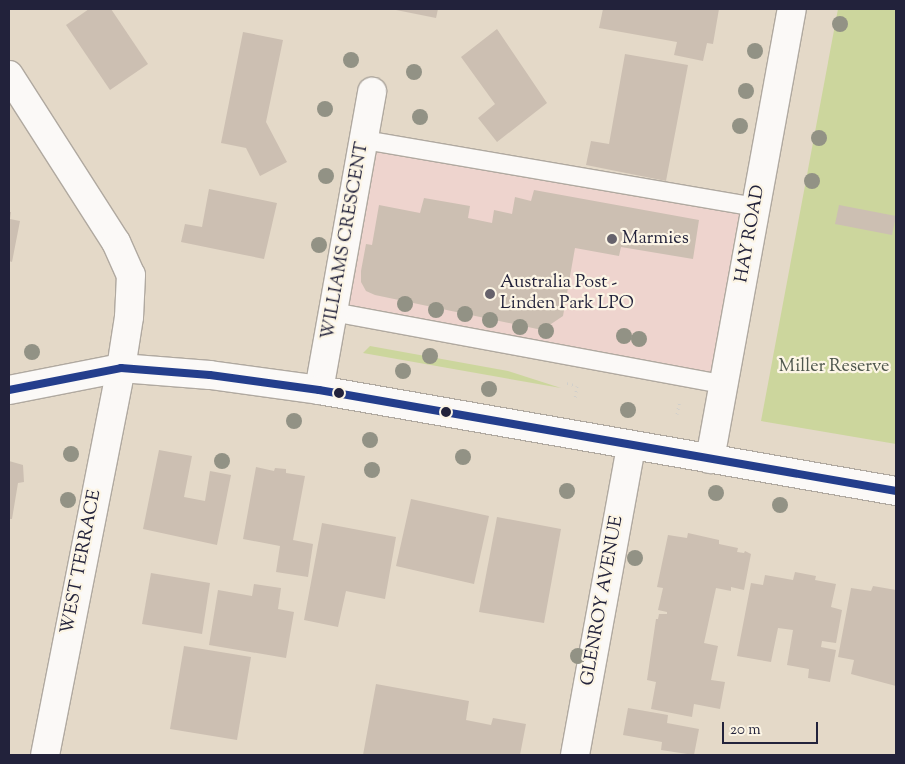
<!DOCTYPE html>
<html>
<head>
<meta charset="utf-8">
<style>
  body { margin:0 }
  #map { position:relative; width:905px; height:764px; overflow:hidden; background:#e4d9c8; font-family:"Sorts Mill Goudy",serif }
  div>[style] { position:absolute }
  .built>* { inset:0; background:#eed4ce }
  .green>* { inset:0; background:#ccd69d }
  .building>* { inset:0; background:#ccbfb2 }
  .path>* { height:3px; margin-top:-1.5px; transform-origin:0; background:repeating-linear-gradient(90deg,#d1cfcb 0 1px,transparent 0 5px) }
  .roads { filter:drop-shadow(1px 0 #b0a9a0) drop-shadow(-1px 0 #b0a9a0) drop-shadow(0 1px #b0a9a0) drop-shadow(0 -1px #b0a9a0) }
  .service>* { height:18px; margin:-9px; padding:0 9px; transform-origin:9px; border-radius:9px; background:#fbf9f7 }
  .minor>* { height:28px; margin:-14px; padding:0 14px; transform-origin:14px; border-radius:14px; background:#fbf9f7 }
  .tertiary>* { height:28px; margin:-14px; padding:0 14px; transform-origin:14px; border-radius:14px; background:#fbf9f7 }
  .bus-1>* { height:8px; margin:-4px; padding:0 4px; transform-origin:4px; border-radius:4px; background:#243e8c }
  .trees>* { width:16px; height:16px; margin:-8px; border-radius:50%; background:#929285 }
  .dots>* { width:14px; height:14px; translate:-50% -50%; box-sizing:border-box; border:2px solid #fcf5e5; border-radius:50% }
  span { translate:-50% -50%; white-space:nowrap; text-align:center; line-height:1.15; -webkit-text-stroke:4.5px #fcf5e5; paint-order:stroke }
  .street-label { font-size:18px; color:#22223b }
  .poi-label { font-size:18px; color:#22223b }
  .left { translate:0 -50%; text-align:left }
  .park-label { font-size:18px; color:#4f574e }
  .frame { position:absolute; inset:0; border:10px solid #22223b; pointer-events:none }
  .scale { position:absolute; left:722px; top:722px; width:96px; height:22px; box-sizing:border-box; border:2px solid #22223b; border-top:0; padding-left:6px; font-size:15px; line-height:18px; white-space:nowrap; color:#22223b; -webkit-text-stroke:4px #fcf5e5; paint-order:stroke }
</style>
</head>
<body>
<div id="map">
  <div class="built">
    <div style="clip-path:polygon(364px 140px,756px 207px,723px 384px,333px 312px)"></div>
  </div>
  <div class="green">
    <div style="clip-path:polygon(838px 9px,896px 9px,896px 444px,761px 421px)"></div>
    <div style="clip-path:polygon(370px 346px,508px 371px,561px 388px,363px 353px)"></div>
  </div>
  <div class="building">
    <div style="clip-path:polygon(89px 9px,111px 9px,148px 64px,110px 90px,66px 25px)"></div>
    <div style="clip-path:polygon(391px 9px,438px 9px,436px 18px)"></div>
    <div style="clip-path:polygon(603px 9px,719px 9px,713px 44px,707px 43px,703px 61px,674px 55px,677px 42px,599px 28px)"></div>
    <div style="clip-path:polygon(497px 29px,547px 103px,497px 142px,478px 118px,495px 104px,461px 57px)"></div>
    <div style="clip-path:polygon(243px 32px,283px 40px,266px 122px,287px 162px,260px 176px,246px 148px,221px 143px)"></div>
    <div style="clip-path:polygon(625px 54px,688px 65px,666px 181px,586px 165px,591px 141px,609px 144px)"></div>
    <div style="clip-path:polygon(209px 189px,277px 203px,264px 259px,181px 242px,185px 224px,202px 227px)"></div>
    <div style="clip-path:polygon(534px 190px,699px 220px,693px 259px,621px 247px,619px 256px,575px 248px,563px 316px,542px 330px,375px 295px,366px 291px,361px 282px,361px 271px,366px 244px,372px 245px,379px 205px,420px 213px,424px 198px,470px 206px,468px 218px,492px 223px,494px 210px,512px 214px,515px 197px,531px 201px)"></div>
    <div style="clip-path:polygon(839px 205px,896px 216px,892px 235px,835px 224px)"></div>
    <div style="clip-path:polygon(9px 212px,11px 212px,10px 219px,20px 221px,12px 262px,9px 261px)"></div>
    <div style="clip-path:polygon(159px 450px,192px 456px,184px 497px,205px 501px,210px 471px,231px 475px,217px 545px,143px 529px)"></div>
    <div style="clip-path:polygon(9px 461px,23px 465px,24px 482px,18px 483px,12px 519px,9px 519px)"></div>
    <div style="clip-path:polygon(256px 467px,274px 471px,275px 468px,286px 469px,286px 473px,305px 476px,293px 540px,313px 544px,308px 577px,276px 572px,280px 546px,243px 539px)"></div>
    <div style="clip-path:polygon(411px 499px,489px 516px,474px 584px,396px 566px)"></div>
    <div style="clip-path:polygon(497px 517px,561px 529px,544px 623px,479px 612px)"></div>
    <div style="clip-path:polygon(322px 523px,396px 537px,385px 599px,346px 591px,338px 627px,304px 620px)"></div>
    <div style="clip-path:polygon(688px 533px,719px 540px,719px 544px,738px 548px,737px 552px,744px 553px,745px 551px,751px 554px,744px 590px,731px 587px,731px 591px,716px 588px,704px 643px,718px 646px,711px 680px,725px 682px,720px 709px,694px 704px,692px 717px,651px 709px,656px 682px,647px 680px,656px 619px,658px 619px,659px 614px,667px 614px,667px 612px,658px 610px,663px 588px,657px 587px,668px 535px,687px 538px)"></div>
    <div style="clip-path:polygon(795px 572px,816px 576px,815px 580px,836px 584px,831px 607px,842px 610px,836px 643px,822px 641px,821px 647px,836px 650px,830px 682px,808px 678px,809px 669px,787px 665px,793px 630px,778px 628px,771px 662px,737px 656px,751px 583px,763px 585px,765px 575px,793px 580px)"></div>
    <div style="clip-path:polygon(151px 573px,210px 583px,202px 634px,142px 624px)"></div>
    <div style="clip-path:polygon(254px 584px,281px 588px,278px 609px,294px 612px,286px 658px,209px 645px,218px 590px,252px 596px)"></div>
    <div style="clip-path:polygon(873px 586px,896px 590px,896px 686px,851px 674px,854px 660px,838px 657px,851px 588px,871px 591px)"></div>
    <div style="clip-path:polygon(184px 646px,251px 657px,237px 740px,170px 729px)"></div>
    <div style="clip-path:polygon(376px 684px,469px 701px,466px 720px,491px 725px,493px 718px,526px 724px,520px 755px,363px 755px)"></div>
    <div style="clip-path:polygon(628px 708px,668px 715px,667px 723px,699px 729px,694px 755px,661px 750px,662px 742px,623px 735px)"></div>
  </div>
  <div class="path">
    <div style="left:567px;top:383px;width:10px;rotate:17deg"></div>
    <div style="left:577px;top:386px;width:12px;rotate:99deg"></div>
    <div style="left:677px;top:414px;width:14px;rotate:-78deg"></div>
  </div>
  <div class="roads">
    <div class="service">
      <div style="left:364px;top:140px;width:398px;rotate:9.7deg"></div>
      <div style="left:333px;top:312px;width:397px;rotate:10.5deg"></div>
    </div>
    <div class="minor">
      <div style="left:9px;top:75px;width:198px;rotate:57.4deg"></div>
      <div style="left:116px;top:242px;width:36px;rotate:66deg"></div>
      <div style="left:131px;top:275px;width:42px;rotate:92.7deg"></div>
      <div style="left:129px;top:317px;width:52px;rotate:98.9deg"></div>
      <div style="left:121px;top:368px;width:394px;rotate:101.1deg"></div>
      <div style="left:319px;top:390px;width:303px;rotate:-79.9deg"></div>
      <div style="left:710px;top:459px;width:457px;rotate:-79.7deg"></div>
      <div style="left:575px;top:755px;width:314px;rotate:-79.7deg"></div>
    </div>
    <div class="tertiary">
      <div style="left:9px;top:390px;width:114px;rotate:-11.1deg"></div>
      <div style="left:121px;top:368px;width:89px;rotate:4.5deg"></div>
      <div style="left:210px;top:375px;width:110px;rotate:7.8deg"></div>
      <div style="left:319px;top:390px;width:586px;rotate:9.93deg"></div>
    </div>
  </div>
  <div class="bus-1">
    <div style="left:9px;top:390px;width:114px;rotate:-11.1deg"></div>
    <div style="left:121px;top:368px;width:89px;rotate:4.5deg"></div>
    <div style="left:210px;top:375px;width:110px;rotate:7.8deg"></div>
    <div style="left:319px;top:390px;width:586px;rotate:9.93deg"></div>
  </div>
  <div class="trees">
    <div style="left:840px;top:24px"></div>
    <div style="left:755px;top:51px"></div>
    <div style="left:351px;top:60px"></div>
    <div style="left:414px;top:72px"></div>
    <div style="left:746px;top:91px"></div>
    <div style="left:325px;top:109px"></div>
    <div style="left:420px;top:117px"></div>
    <div style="left:740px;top:126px"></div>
    <div style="left:819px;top:138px"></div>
    <div style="left:326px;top:176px"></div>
    <div style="left:812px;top:181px"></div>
    <div style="left:319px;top:245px"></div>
    <div style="left:405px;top:304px"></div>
    <div style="left:436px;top:310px"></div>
    <div style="left:465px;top:314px"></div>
    <div style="left:490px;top:320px"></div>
    <div style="left:520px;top:327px"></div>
    <div style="left:546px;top:331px"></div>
    <div style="left:624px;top:336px"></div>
    <div style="left:639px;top:339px"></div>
    <div style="left:32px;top:352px"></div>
    <div style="left:430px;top:356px"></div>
    <div style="left:403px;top:371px"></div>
    <div style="left:489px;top:389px"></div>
    <div style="left:628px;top:410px"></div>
    <div style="left:294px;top:421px"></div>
    <div style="left:370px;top:440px"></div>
    <div style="left:71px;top:454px"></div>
    <div style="left:463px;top:457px"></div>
    <div style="left:222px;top:461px"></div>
    <div style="left:372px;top:470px"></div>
    <div style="left:567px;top:491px"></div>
    <div style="left:716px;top:493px"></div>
    <div style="left:68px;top:500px"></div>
    <div style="left:780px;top:505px"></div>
    <div style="left:635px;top:558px"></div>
    <div style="left:578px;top:656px"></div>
  </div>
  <div class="dots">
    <div style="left:612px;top:239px;background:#66626c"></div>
    <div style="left:490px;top:294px;background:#66626c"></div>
    <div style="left:339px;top:393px;background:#22223b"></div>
    <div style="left:446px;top:412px;background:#22223b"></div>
  </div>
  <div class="street-label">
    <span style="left:751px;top:234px;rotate:-80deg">HAY ROAD</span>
    <span style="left:346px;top:241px;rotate:-80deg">WILLIAMS CRESCENT</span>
    <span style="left:82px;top:562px;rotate:-79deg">WEST TERRACE</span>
    <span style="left:603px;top:601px;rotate:-80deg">GLENROY AVENUE</span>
  </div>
  <div class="poi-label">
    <span class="left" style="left:622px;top:239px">Marmies</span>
    <span class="left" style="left:500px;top:294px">Australia Post -<br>Linden Park LPO</span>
  </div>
  <div class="park-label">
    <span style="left:834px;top:367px">Miller Reserve</span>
  </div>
  <div class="frame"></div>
  <div class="scale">20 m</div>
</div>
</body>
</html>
